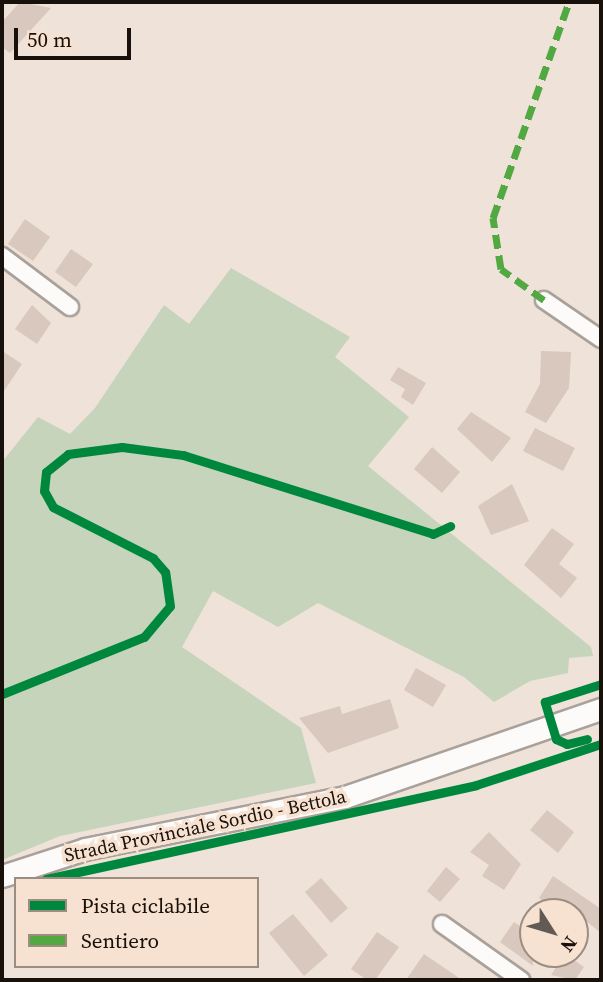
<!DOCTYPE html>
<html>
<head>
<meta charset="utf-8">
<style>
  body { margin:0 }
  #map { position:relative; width:603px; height:982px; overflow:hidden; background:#eee2d9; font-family:"Source Serif 4",serif }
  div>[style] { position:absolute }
  .green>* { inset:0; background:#c5d4ba }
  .building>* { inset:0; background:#d8c8bd }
  .roads { filter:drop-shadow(2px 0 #a9a19a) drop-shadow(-2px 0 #a9a19a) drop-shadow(0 2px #a9a19a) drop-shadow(0 -2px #a9a19a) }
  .minor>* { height:16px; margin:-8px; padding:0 8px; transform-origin:8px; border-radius:8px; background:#fcfbf9 }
  .tertiary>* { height:21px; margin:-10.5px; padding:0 10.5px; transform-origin:10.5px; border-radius:10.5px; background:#fcfbf9 }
  .quiet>* { height:7px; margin-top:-3.5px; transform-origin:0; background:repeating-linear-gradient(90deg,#52a841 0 14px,transparent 0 21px) }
  .cycleway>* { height:9px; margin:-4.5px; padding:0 4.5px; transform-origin:4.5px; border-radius:4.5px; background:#00873e }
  span { translate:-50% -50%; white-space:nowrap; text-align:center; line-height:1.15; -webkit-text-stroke:7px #f7e1d0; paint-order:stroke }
  .street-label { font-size:19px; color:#17100b }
  .frame { position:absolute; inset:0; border:4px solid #17100b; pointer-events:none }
  .legend { position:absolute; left:14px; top:877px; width:245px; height:91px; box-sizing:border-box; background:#f7e1d0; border:2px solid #9d8d81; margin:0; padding:9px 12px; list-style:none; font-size:21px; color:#17100b }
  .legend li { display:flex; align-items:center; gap:14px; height:35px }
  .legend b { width:35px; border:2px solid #9d8d81 }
  .north { position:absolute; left:519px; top:898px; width:70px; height:70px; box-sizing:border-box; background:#f7e1d0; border:2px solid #9d8d81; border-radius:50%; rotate:127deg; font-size:19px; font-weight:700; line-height:28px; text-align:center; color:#17100b }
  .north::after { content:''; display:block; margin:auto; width:24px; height:32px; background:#625a53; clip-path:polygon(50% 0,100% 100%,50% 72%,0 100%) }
  .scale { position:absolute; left:14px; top:28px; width:117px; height:32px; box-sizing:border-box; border:4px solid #17100b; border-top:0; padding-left:9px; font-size:21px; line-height:24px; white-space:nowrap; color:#17100b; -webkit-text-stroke:5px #f7e1d0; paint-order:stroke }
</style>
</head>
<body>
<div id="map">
  <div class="green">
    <div style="clip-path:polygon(231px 268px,350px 337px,335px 357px,409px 417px,368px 466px,591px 647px,593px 656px,569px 658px,568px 673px,530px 681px,494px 702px,464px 677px,318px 603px,278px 627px,213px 591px,182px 647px,301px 728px,316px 783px,60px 836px,2px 860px,2px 462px,38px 417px,70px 434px,95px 408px,164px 305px,189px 324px)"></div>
  </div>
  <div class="building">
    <div style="clip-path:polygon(20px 2px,51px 8px,10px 53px,2px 47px,2px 22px)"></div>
    <div style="clip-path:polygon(25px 219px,50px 237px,33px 261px,8px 244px)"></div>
    <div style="clip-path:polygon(71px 249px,93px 264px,76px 287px,55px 272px)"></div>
    <div style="clip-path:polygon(32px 305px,51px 323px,37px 344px,15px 329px)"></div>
    <div style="clip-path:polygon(2px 351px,22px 364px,2px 394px)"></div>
    <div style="clip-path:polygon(541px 351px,571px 352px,569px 388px,546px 423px,525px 412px,540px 384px)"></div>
    <div style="clip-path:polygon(398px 367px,426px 383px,413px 405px,401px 397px,405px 389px,390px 380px)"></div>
    <div style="clip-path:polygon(471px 412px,511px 438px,492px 462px,457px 429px)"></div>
    <div style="clip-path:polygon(535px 428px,575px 448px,563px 471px,523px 451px)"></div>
    <div style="clip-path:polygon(432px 447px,460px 472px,442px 493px,414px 469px)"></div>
    <div style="clip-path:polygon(512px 484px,529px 521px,491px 535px,478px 506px)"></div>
    <div style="clip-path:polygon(552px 528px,574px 544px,559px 564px,577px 578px,561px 598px,524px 565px)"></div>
    <div style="clip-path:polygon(416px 668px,446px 685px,433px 707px,404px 690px)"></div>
    <div style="clip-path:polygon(390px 699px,399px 728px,328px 753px,299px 718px,340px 706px,342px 714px)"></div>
    <div style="clip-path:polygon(547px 810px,574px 832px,558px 853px,530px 830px)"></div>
    <div style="clip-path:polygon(489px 832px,521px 864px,504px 890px,482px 876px,489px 865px,470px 852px)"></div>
    <div style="clip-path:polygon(446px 867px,460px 879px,440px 902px,427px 891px)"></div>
    <div style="clip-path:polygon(553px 876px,601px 909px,601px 933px,575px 912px,560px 912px,539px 898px)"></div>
    <div style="clip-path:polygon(321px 878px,348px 908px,331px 923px,305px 892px)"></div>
    <div style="clip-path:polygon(293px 914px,328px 955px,304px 976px,269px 933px)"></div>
    <div style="clip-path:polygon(514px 922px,533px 935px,533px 966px,500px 942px)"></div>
    <div style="clip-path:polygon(377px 932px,399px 947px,375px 980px,367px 980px,351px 969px)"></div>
    <div style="clip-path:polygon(424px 954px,462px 980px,406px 980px)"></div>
    <div style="clip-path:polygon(565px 954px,584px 967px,575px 980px,551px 975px)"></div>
  </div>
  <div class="roads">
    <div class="minor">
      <div style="left:2px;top:256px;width:85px;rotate:36.9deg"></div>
      <div style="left:544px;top:300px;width:69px;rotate:34.4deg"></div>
      <div style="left:442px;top:924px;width:97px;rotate:35.3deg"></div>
    </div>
    <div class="tertiary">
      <div style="left:2px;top:876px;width:87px;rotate:-18deg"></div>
      <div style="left:85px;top:849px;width:265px;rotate:-11.3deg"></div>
      <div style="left:345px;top:797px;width:271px;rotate:-19deg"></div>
    </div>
  </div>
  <div class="quiet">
    <div style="left:544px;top:300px;width:53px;rotate:-144.2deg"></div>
    <div style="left:501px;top:269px;width:52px;rotate:-98.9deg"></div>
    <div style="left:493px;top:218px;width:229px;rotate:-70.6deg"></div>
  </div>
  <div class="cycleway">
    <div style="left:2px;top:694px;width:153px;rotate:-21.9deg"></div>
    <div style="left:144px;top:637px;width:40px;rotate:-50deg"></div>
    <div style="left:170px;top:606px;width:34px;rotate:-98deg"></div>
    <div style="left:165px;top:572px;width:18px;rotate:-131deg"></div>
    <div style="left:153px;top:558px;width:112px;rotate:-153deg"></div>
    <div style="left:53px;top:507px;width:18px;rotate:-119deg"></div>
    <div style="left:44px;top:491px;width:19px;rotate:-84deg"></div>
    <div style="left:46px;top:472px;width:28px;rotate:-39deg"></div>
    <div style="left:68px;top:454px;width:54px;rotate:-7.4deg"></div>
    <div style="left:122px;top:447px;width:62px;rotate:7.5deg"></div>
    <div style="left:183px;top:455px;width:262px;rotate:17.5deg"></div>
    <div style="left:433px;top:534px;width:19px;rotate:-25deg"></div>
    <div style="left:587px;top:739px;width:21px;rotate:166deg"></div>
    <div style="left:567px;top:744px;width:12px;rotate:-156deg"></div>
    <div style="left:556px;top:739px;width:39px;rotate:-107deg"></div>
    <div style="left:545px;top:702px;width:59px;rotate:-17.8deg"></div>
    <div style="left:46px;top:879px;width:440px;rotate:-12.3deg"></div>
    <div style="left:476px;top:785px;width:132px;rotate:-18.2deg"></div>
  </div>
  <div class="street-label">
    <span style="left:205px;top:826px;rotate:-12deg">Strada Provinciale Sordio - Bettola</span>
  </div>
  <div class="frame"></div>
  <ul class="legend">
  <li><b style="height:9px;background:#00873e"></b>Pista ciclabile</li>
  <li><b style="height:9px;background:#52a841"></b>Sentiero</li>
  </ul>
  <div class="north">N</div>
  <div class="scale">50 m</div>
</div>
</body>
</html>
